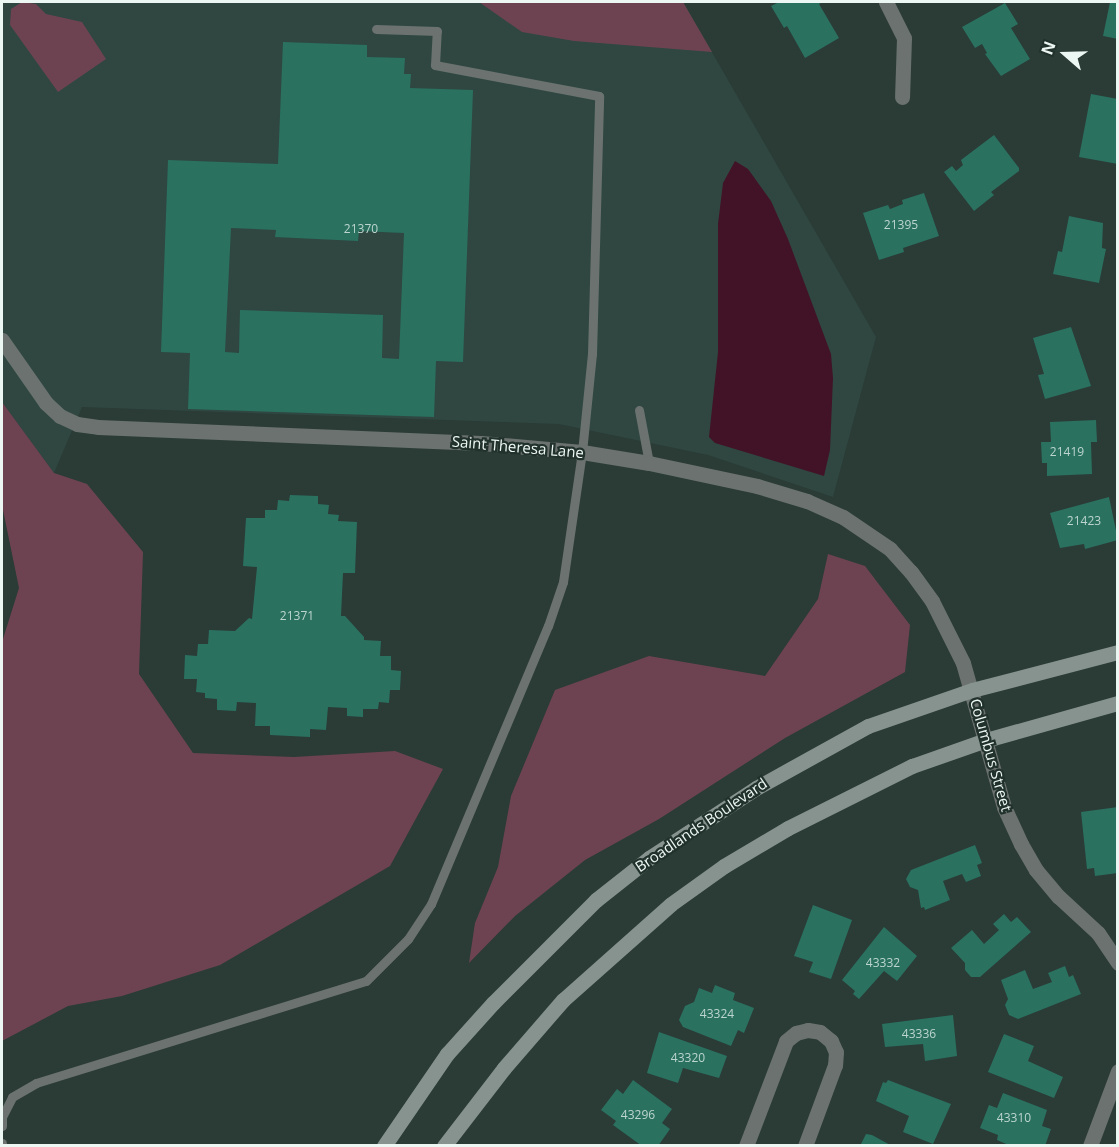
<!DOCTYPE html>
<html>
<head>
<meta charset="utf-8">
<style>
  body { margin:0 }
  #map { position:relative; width:1119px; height:1147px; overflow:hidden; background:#2b3b36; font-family:"Open Sans",sans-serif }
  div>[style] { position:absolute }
  .built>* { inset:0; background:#2f4740 }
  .green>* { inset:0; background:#6d4352 }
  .water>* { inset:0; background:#421327 }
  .building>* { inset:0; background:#2a7160 }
  .service>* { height:9px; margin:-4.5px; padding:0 4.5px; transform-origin:4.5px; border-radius:4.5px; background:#6b7270 }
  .minor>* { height:15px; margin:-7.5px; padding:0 7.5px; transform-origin:7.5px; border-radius:7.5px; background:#6b7270 }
  .secondary>* { height:15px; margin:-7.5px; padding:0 7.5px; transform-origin:7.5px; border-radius:7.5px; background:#87938f }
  span { translate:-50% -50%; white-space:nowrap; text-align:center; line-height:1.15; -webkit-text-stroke:4.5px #21312c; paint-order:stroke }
  .number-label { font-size:12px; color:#bcd5ce }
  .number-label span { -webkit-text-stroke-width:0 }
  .street-label { font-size:15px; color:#ecf6f3 }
  .frame { position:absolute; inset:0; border:3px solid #ecf6f3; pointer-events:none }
  .north { position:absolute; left:1035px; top:24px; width:60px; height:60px; -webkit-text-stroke:4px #21312c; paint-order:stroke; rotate:290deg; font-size:16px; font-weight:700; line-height:24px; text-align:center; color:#ecf6f3 }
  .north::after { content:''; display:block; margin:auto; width:21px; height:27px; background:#ecf6f3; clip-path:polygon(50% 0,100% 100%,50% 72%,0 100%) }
</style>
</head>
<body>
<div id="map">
  <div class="built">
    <div style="clip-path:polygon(2px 2px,683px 2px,876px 337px,833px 497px,708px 455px,559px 424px,82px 407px,54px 473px,2px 402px)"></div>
  </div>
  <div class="green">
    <div style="clip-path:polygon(22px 2px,36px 4px,46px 14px,82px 22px,106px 59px,58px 92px,10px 25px,11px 9px)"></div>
    <div style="clip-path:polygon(479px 2px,683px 2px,712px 52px,574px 41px,522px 32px)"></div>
    <div style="clip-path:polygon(2px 402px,54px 473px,87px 484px,143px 552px,139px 674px,193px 753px,294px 757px,395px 751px,443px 769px,390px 866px,220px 965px,122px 996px,68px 1006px,2px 1041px,2px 642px,19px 588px,2px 505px)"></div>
    <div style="clip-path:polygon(828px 554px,865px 566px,910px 625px,905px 672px,785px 738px,659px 819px,585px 860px,515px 916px,469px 963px,475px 923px,498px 867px,511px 796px,555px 690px,649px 656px,765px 676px,818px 599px)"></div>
  </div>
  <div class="water">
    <div style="clip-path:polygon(735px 161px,748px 169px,771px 201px,788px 239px,831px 354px,833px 378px,830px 450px,824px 476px,715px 443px,709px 437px,718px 352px,718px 224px,723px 183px)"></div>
  </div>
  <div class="building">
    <div style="clip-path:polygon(779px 2px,823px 2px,819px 4px,839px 38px,805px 58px,787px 26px,784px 28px,771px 6px)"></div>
    <div style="clip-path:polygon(1110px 2px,1118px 2px,1118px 39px,1103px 36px)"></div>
    <div style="clip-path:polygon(1005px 3px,1018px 24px,1011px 28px,1030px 59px,1001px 76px,985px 54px,987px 53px,982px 44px,975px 48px,962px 27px)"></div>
    <div style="clip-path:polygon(evenodd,283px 42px,367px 45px,367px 57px,405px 58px,404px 74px,411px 74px,410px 88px,473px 90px,463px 362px,436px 361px,434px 417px,188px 409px,190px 353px,161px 352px,168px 160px,278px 164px,283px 42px,231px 228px,276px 230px,275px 237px,358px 241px,359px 231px,404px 233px,399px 359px,382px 358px,383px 315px,240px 310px,239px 353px,225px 352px,231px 228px)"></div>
    <div style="clip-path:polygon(1091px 94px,1118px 99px,1118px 164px,1079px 157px)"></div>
    <div style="clip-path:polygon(994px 135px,1019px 168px,1019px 171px,991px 192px,994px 195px,974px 211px,944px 172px,952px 166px,956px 171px,963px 165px,964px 168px,961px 160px)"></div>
    <div style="clip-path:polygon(924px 193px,939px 236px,903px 248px,904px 252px,879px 260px,863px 213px,888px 205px,890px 209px,903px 204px,902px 200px)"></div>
    <div style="clip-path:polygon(1069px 216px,1103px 223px,1102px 248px,1106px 249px,1099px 283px,1053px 274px,1058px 251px,1062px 252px)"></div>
    <div style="clip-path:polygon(1071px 327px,1091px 386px,1045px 399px,1038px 375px,1044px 374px,1033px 338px)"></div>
    <div style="clip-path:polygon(1096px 420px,1097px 442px,1091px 442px,1092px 474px,1047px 476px,1047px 463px,1042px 463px,1041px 442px,1051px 442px,1050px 422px)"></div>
    <div style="clip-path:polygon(290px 495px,318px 496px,318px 504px,329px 505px,328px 514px,339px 515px,338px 521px,357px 522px,355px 573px,343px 573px,341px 616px,345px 616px,364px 637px,364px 640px,381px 641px,380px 656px,391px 656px,391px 670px,401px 671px,400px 690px,390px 690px,389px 703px,379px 702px,378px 709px,363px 709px,363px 717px,347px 716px,347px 708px,328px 707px,326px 730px,310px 729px,310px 737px,270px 735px,270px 726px,255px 726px,256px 703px,237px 702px,236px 711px,217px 710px,217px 699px,205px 698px,205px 693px,196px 692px,197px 679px,184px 679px,185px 655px,197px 656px,198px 644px,208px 644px,209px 630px,235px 631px,249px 618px,252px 619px,257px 567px,243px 566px,246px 518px,265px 518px,265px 510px,277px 510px,278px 500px,289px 501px)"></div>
    <div style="clip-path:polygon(1109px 497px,1118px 540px,1085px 549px,1084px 544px,1060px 548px,1050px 513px)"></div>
    <div style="clip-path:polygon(1118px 807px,1118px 873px,1095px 876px,1094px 868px,1087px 869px,1081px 812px)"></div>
    <div style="clip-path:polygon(975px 845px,982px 863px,977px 865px,981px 876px,966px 882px,962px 874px,943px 881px,950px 900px,925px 910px,924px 907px,921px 908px,918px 890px,910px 887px,906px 879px,911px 870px)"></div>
    <div style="clip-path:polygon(813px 905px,852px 920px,831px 979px,809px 972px,813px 962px,794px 956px)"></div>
    <div style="clip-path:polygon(1004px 914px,1011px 922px,1017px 917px,1031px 932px,980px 977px,971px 977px,965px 970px,965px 963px,951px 948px,972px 930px,984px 944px,999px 930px,993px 924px)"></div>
    <div style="clip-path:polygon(884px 927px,917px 956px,897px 981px,884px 971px,859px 999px,853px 994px,855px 991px,842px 980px)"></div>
    <div style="clip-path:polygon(1065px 966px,1069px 977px,1073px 975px,1081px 994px,1018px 1019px,1009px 1015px,1005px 1005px,1008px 999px,1001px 980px,1025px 970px,1033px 989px,1052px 982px,1048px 973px)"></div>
    <div style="clip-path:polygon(715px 985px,735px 993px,733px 1000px,754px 1008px,744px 1033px,738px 1030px,731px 1046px,683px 1027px,679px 1020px,685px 1006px,694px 1002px,699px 988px,712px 993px)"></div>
    <div style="clip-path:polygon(953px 1015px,957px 1056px,925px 1061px,923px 1044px,885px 1047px,882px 1024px)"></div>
    <div style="clip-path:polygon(659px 1032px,727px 1056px,719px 1078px,683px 1068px,678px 1083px,647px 1073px)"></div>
    <div style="clip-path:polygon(1004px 1034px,1034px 1046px,1028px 1061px,1063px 1077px,1054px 1098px,988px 1072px)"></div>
    <div style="clip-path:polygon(633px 1080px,672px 1109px,662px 1123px,670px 1129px,658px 1146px,642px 1146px,613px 1125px,616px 1121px,601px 1110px,617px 1089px,623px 1094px)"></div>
    <div style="clip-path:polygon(888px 1080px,951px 1104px,933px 1144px,903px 1132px,909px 1116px,876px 1101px,883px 1082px,886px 1083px)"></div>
    <div style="clip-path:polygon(1003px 1093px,1047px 1110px,1042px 1126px,1051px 1129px,1045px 1146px,1011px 1146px,997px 1140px,998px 1135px,980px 1128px,989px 1105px,997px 1108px)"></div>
    <div style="clip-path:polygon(866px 1134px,872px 1135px,892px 1146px,860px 1146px)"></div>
  </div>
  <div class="service">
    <div style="left:639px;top:410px;width:54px;rotate:79.3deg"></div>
    <div style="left:2px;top:1126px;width:9px;rotate:-90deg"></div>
    <div style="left:2px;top:1117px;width:22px;rotate:-63deg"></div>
    <div style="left:12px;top:1097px;width:28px;rotate:-30deg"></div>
    <div style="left:36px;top:1083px;width:345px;rotate:-17.2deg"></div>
    <div style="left:366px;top:981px;width:59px;rotate:-45deg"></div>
    <div style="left:408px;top:939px;width:42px;rotate:-56.7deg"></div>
    <div style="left:431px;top:904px;width:302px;rotate:-67.2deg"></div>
    <div style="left:548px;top:626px;width:46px;rotate:-71.2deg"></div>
    <div style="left:563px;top:582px;width:131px;rotate:-81.7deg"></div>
    <div style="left:582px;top:452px;width:99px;rotate:-84.2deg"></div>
    <div style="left:592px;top:354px;width:258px;rotate:-88.4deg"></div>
    <div style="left:599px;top:96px;width:167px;rotate:-169.3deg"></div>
    <div style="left:435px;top:65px;width:34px;rotate:-87deg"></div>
    <div style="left:437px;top:31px;width:61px;rotate:-178.1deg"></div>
    <div style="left:2px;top:1143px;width:3px;rotate:90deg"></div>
  </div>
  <div class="minor">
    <div style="left:886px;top:2px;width:40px;rotate:63.4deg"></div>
    <div style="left:904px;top:38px;width:59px;rotate:91.9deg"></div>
    <div style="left:2px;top:340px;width:77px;rotate:55.1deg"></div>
    <div style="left:46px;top:403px;width:19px;rotate:43deg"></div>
    <div style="left:60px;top:416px;width:19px;rotate:25deg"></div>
    <div style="left:77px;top:424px;width:21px;rotate:8deg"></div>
    <div style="left:98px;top:427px;width:383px;rotate:2.4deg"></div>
    <div style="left:481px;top:443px;width:101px;rotate:5.1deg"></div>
    <div style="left:582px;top:452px;width:68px;rotate:9.3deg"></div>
    <div style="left:649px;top:463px;width:110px;rotate:12deg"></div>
    <div style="left:757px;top:486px;width:52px;rotate:16.7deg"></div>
    <div style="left:807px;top:501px;width:39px;rotate:24deg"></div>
    <div style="left:843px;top:517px;width:57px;rotate:34.2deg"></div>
    <div style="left:890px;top:549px;width:31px;rotate:48deg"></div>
    <div style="left:911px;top:572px;width:36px;rotate:54deg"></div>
    <div style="left:932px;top:601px;width:69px;rotate:63.4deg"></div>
    <div style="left:963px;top:663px;width:150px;rotate:74.1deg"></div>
    <div style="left:1004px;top:807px;width:41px;rotate:65.3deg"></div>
    <div style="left:1021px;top:844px;width:30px;rotate:60deg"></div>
    <div style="left:1036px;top:870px;width:35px;rotate:50deg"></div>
    <div style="left:1059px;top:897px;width:53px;rotate:42.7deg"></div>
    <div style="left:1098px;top:933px;width:36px;rotate:56deg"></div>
    <div style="left:746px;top:1146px;width:112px;rotate:-69.1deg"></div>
    <div style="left:786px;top:1041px;width:13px;rotate:-39deg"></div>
    <div style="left:796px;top:1033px;width:12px;rotate:-14deg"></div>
    <div style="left:808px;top:1030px;width:12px;rotate:9deg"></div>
    <div style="left:820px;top:1032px;width:14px;rotate:39deg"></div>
    <div style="left:831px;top:1041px;width:12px;rotate:66deg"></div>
    <div style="left:836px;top:1052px;width:13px;rotate:94deg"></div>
    <div style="left:835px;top:1065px;width:86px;rotate:110.3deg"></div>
    <div style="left:1090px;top:1146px;width:80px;rotate:-69.5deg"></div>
  </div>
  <div class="secondary">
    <div style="left:384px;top:1146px;width:112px;rotate:-55.6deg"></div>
    <div style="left:447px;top:1054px;width:69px;rotate:-48deg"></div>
    <div style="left:493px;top:1003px;width:146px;rotate:-45deg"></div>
    <div style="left:596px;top:900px;width:68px;rotate:-38.4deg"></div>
    <div style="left:649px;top:858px;width:128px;rotate:-33.2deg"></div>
    <div style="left:756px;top:788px;width:128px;rotate:-29deg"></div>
    <div style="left:868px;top:726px;width:110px;rotate:-19.1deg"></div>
    <div style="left:972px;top:690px;width:151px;rotate:-14.6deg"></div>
    <div style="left:444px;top:1146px;width:98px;rotate:-52.4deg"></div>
    <div style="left:504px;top:1068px;width:90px;rotate:-49.1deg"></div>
    <div style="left:563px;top:1000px;width:144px;rotate:-41.6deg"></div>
    <div style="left:671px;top:904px;width:65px;rotate:-35.6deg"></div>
    <div style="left:724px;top:866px;width:74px;rotate:-30.7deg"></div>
    <div style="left:788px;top:828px;width:139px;rotate:-26.6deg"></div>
    <div style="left:912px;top:766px;width:78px;rotate:-19.4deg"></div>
    <div style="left:986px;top:740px;width:137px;rotate:-15.7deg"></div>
  </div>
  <div class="number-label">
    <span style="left:901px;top:225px">21395</span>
    <span style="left:361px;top:229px">21370</span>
    <span style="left:1067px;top:452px">21419</span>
    <span style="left:1084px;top:521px">21423</span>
    <span style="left:297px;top:616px">21371</span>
    <span style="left:883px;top:963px">43332</span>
    <span style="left:717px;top:1014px">43324</span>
    <span style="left:919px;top:1034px">43336</span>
    <span style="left:688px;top:1058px">43320</span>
    <span style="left:638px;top:1115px">43296</span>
    <span style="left:1014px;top:1118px">43310</span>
  </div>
  <div class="street-label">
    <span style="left:518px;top:447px;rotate:5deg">Saint Theresa Lane</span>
    <span style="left:991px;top:755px;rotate:74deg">Columbus Street</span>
    <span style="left:701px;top:825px;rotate:-34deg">Broadlands Boulevard</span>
  </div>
  <div class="frame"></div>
  <div class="north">N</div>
</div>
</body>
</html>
